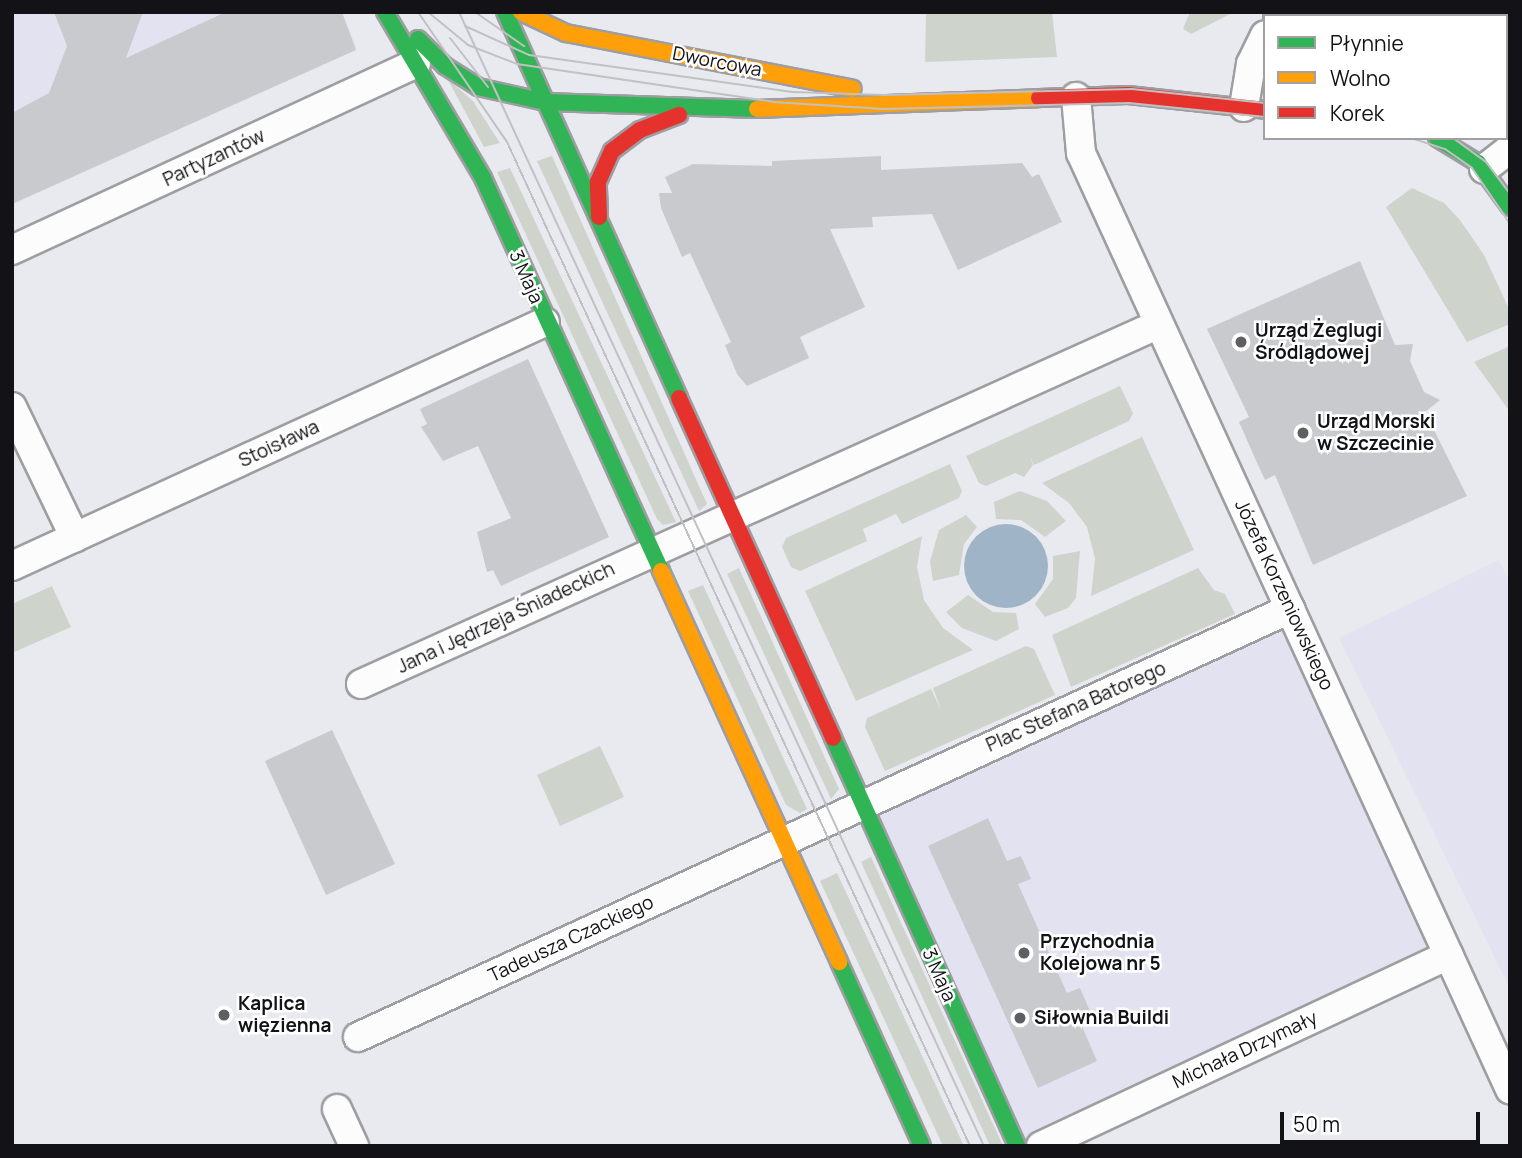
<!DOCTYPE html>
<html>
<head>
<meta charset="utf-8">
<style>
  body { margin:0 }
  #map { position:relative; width:1522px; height:1158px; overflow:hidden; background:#e9eaf0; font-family:Manrope,sans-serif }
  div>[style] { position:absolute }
  .commercial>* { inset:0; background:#e3e2f1 }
  .green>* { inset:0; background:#ced4cc }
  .water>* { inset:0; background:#a0b4c7 }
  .round { border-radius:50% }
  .building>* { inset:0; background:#c9cace }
  .roads { filter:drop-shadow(2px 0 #9e9ea2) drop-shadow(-2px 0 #9e9ea2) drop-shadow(0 2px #9e9ea2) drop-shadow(0 -2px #9e9ea2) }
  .street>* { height:28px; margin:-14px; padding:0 14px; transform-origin:14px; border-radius:14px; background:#fcfcfd }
  .fast>* { height:16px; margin:-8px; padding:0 8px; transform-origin:8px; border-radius:8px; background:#30b455 }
  .slow>* { height:16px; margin:-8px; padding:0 8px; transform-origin:8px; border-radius:8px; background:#ff9f0a }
  .jam>* { height:16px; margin:-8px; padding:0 8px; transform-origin:8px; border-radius:8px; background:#e5322d }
  .tram>* { height:2px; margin:-1px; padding:0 1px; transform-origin:1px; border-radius:1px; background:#c1c1c3 }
  .dots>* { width:19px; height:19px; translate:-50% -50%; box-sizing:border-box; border:4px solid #fff; border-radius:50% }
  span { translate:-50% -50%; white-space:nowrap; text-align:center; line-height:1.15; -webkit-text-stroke:5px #fff; paint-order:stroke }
  .street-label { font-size:19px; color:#131317 }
  .poi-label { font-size:19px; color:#131317; font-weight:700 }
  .left { translate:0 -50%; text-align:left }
  .frame { position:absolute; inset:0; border:14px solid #131317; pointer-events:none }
  .legend { position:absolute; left:1263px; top:14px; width:245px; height:126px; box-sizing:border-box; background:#fff; border:2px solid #a1a1a2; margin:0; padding:9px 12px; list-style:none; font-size:21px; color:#131317 }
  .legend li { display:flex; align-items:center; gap:14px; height:35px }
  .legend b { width:35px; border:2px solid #a1a1a2 }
  .scale { position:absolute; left:1280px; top:1112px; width:200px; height:32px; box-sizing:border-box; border:4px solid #131317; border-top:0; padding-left:9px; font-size:21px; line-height:24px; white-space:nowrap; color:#131317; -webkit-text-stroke:5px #fff; paint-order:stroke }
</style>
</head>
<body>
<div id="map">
  <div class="commercial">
    <div style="clip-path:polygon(12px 12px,341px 12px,357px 47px,12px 205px)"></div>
    <div style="clip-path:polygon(1499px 560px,1510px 583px,1510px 989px,1339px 638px)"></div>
    <div style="clip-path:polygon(1287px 622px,1437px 950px,1025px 1139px,873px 812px)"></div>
  </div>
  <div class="green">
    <div style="clip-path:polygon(926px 12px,1052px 12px,1057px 57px,925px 62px)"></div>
    <div style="clip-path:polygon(1190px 12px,1234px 12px,1191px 34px,1183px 29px)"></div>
    <div style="clip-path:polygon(1316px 12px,1458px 12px,1459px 16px,1316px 16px)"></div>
    <div style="clip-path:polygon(447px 78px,473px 101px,500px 143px,484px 147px)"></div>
    <div style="clip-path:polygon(552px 156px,707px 504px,699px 511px,537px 161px)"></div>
    <div style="clip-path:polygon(510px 168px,676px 522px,663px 525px,657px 519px,497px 172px)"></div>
    <div style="clip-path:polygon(1412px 188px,1444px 203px,1460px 220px,1484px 255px,1510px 311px,1510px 324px,1467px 342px,1386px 207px)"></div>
    <div style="clip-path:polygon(1510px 346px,1510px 412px,1474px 362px)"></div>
    <div style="clip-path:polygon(1120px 386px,1133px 413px,1129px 421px,1034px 465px,1029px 455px,1033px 465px,1024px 477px,1015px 473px,986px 486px,979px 483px,966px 456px)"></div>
    <div style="clip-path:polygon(1142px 437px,1194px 550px,1091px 596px,1095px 559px,1087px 527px,1069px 503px,1042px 483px)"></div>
    <div style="clip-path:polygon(950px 464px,962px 491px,959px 498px,902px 524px,896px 514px,863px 529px,867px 541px,800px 571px,791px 567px,782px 547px,786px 538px)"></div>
    <div style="clip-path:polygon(1020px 491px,1047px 501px,1066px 521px,1045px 537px,1021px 520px,996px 519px,994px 502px)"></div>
    <div style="clip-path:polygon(966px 515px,977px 527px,964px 544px,959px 575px,933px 581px,930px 562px,939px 530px)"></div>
    <div style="clip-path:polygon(922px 536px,917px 567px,924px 600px,943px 628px,973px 650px,856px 701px,805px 591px)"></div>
    <div style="clip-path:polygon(1080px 551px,1076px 598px,1068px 608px,1045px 617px,1035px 604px,1053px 579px,1053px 556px)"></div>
    <div style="clip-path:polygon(739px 568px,839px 789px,831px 799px,727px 574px)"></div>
    <div style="clip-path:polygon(1198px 568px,1214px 590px,1225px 594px,1235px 614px,1071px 687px,1052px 635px)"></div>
    <div style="clip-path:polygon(703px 585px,807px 809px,800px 813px,786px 805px,688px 591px)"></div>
    <div style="clip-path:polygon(52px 586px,71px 627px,12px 653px,12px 604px)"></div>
    <div style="clip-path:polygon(968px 595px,993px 612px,1016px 613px,1019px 629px,996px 641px,962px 628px,946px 612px)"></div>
    <div style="clip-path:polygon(1026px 646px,1034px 649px,1055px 695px,885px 771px,865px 727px,867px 718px,931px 689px,941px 710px,933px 688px)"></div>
    <div style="clip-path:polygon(600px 746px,624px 797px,560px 826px,537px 775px)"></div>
    <div style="clip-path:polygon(871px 857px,1003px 1146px,990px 1146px,861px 862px)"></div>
    <div style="clip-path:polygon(837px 873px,964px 1146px,943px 1146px,820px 881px)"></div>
  </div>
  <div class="water">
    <div class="round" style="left:964px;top:524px;width:84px;height:84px"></div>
  </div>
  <div class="building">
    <div style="clip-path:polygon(54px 12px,143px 12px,126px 58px,226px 12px,342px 12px,356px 50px,12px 204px,12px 113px,49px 93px,67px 46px)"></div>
    <div style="clip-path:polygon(881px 156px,881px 170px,1022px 163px,1032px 177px,1039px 174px,1062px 222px,958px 270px,932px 214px,872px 217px,873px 227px,830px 229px,865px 307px,800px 337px,809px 358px,747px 386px,737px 374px,725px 345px,731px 342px,690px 253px,682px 257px,661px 208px,659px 193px,672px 193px,665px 177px,693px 164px,772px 166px,772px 161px)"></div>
    <div style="clip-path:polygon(1360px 261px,1395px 345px,1413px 344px,1410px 361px,1424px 392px,1440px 400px,1425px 412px,1467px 496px,1313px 565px,1275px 475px,1265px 480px,1258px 465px,1239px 422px,1249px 417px,1207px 329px)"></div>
    <div style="clip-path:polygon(528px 359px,609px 537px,501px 586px,493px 570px,487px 572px,477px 532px,511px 518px,478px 446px,443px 461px,421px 427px,427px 424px,420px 409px)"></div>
    <div style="clip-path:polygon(332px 730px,395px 864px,326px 895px,265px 761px)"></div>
    <div style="clip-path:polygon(988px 818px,1007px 861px,1021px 856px,1031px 879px,1018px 884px,1067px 993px,1080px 988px,1090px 1011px,1078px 1017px,1097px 1061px,1038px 1088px,928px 846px)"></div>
  </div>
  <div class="roads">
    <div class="street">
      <div style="left:1278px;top:16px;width:4px;rotate:-63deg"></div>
      <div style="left:1076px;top:97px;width:56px;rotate:84.9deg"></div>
      <div style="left:1081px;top:153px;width:1030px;rotate:65.38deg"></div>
      <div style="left:1244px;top:107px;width:44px;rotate:-80.8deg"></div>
      <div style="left:1251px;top:64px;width:32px;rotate:-64deg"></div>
      <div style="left:1484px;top:169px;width:33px;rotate:-38deg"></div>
      <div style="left:12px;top:250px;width:445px;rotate:-24.8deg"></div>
      <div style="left:12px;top:407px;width:145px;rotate:64.3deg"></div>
      <div style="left:12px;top:566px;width:586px;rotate:-24.6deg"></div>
      <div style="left:361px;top:684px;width:875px;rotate:-24.28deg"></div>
      <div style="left:358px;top:1037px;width:1026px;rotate:-24.67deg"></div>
      <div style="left:337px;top:1109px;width:41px;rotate:65.3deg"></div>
      <div style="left:1041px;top:1146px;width:450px;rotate:-25.1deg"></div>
    </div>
    <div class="fast">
      <div style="left:385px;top:12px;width:193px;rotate:59.4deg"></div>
      <div style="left:483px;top:178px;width:431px;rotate:65.6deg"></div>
      <div style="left:505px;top:12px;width:423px;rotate:65.7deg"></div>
      <div style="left:418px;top:39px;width:38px;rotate:45deg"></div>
      <div style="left:445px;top:66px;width:39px;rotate:32deg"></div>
      <div style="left:478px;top:87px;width:69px;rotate:12.6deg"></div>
      <div style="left:545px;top:102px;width:212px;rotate:1.9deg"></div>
      <div style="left:1437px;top:138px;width:48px;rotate:31.4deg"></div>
      <div style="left:1478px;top:163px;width:54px;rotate:54deg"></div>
      <div style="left:833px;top:738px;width:448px;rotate:65.7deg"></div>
      <div style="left:839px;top:962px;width:202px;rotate:65.7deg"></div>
    </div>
    <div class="slow">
      <div style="left:521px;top:12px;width:50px;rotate:25deg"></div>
      <div style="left:566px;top:33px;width:292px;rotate:11deg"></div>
      <div style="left:757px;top:109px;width:282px;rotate:-2.2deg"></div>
      <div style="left:661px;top:571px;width:430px;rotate:65.5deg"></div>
    </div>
    <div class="jam">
      <div style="left:1039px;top:98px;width:89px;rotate:-1.9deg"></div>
      <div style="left:1128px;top:95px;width:138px;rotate:6.2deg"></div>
      <div style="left:599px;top:217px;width:35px;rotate:-92deg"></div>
      <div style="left:598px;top:182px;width:34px;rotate:-66deg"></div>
      <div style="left:612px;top:151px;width:35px;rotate:-37deg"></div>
      <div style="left:640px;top:130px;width:42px;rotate:-21deg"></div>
      <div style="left:679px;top:398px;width:373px;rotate:65.6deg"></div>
    </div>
  </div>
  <div class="tram">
    <div style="left:418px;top:12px;width:158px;rotate:55.6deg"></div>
    <div style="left:507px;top:142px;width:1106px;rotate:65.24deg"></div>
    <div style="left:428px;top:12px;width:52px;rotate:39.5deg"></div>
    <div style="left:468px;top:45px;width:53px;rotate:21.2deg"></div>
    <div style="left:517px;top:64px;width:259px;rotate:8.4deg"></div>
    <div style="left:773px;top:102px;width:110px;rotate:3.6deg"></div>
    <div style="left:883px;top:109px;width:246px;rotate:-1.4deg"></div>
    <div style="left:1129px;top:103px;width:137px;rotate:5.9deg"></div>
    <div style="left:459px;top:12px;width:1250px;rotate:65.16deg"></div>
    <div style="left:475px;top:12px;width:60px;rotate:34.8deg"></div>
    <div style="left:465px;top:26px;width:70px;rotate:24.4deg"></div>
    <div style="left:529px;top:55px;width:266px;rotate:8deg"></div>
    <div style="left:792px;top:92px;width:93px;rotate:1.8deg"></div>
    <div style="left:885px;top:95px;width:247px;rotate:-1.4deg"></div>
    <div style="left:1132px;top:89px;width:134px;rotate:6deg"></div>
    <div style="left:450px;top:38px;width:62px;rotate:52.2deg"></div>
    <div style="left:1506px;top:132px;width:4px;rotate:-14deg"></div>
    <div style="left:1411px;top:138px;width:36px;rotate:18deg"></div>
    <div style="left:1445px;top:149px;width:33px;rotate:35deg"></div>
    <div style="left:1472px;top:168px;width:68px;rotate:55.8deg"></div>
    <div style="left:1453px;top:138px;width:41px;rotate:36deg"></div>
    <div style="left:1486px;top:162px;width:40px;rotate:53deg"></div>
  </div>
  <div class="dots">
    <div style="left:1241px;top:342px;background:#5e5e63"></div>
    <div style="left:1303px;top:433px;background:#5e5e63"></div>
    <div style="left:1024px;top:953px;background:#5e5e63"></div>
    <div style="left:224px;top:1015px;background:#5e5e63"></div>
    <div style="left:1020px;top:1018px;background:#5e5e63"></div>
  </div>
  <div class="street-label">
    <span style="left:717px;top:62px;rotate:11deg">Dworcowa</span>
    <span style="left:214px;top:158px;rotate:-25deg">Partyzantów</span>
    <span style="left:526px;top:277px;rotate:66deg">3 Maja</span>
    <span style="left:279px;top:444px;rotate:-25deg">Stoisława</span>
    <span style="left:1284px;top:595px;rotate:65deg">Józefa Korzeniowskiego</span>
    <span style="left:506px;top:618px;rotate:-25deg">Jana i Jędrzeja Śniadeckich</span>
    <span style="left:1076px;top:707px;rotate:-24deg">Plac Stefana Batorego</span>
    <span style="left:571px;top:939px;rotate:-25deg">Tadeusza Czackiego</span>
    <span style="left:939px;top:975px;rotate:66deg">3 Maja</span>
    <span style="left:1245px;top:1050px;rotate:-25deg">Michała Drzymały</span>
  </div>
  <div class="poi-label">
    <span class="left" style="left:1255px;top:342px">Urząd Żeglugi<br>Śródlądowej</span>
    <span class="left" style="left:1317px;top:433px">Urząd Morski<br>w Szczecinie</span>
    <span class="left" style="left:1040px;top:953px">Przychodnia<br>Kolejowa nr 5</span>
    <span class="left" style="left:238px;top:1015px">Kaplica<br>więzienna</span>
    <span class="left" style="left:1034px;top:1018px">Siłownia Buildi</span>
  </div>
  <div class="frame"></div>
  <ul class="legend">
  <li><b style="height:9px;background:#30b455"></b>Płynnie</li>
  <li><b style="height:9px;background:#ff9f0a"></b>Wolno</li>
  <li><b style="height:9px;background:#e5322d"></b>Korek</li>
  </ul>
  <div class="scale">50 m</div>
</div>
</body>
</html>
